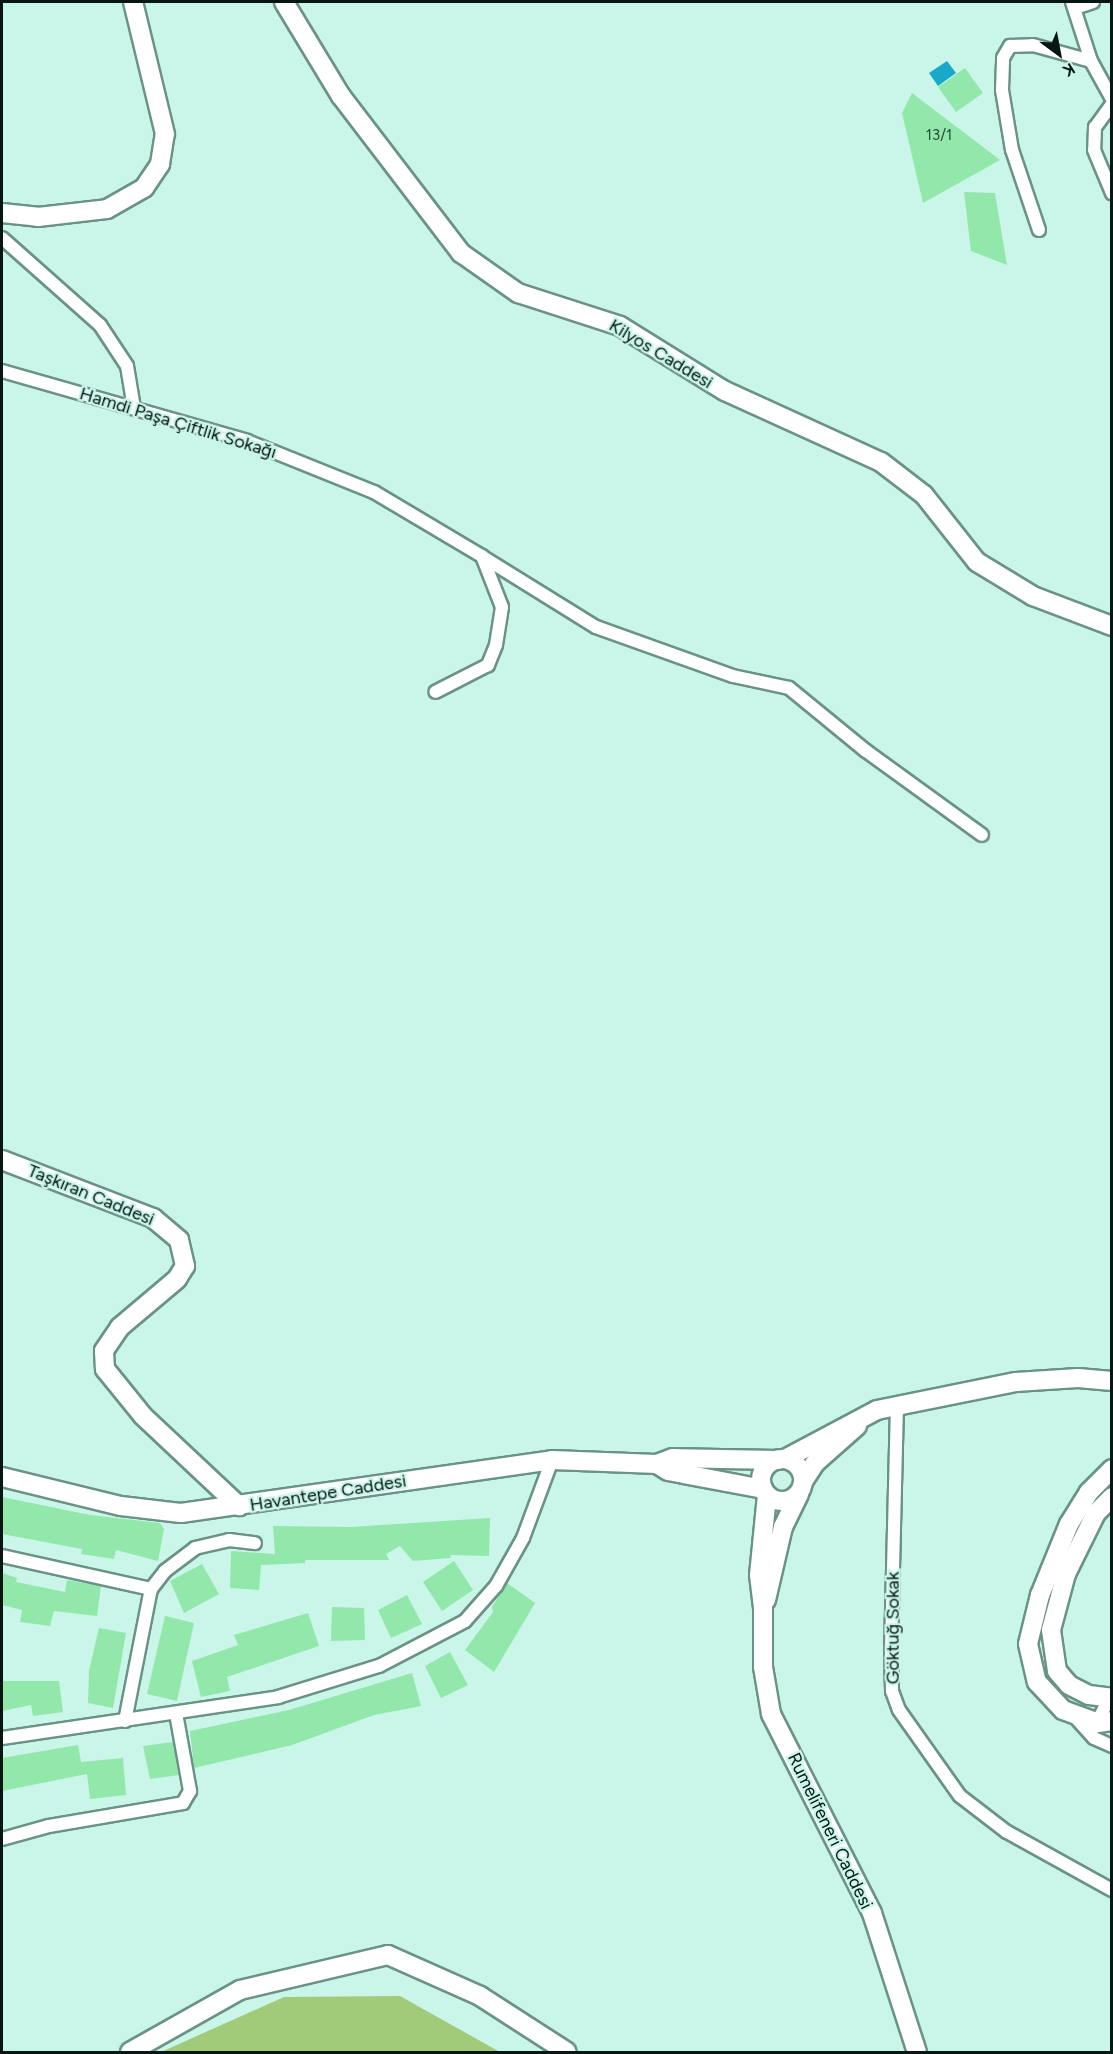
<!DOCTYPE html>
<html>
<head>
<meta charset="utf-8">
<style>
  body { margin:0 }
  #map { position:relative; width:1113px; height:2054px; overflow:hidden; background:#caf6e9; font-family:Figtree,sans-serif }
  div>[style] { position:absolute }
  .forest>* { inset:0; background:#a1cb79 }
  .water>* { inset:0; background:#18a8c9 }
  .building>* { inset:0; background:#92e7ab }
  .roads { filter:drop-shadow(2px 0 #6a9287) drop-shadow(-2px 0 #6a9287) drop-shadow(0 2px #6a9287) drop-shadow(0 -2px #6a9287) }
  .street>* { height:12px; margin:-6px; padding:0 6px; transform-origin:6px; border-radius:6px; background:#fff }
  .secondary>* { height:18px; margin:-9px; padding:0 9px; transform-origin:9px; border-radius:9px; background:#fff }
  .secondary>.ring { margin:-9px; padding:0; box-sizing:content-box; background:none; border:18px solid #fff; border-radius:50% }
  span { translate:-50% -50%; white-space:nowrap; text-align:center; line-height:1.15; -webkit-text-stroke:4.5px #caf6e9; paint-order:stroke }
  .number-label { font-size:15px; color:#294a38 }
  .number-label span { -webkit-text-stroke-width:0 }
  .street-label { font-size:18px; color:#061612 }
  .frame { position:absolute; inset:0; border:3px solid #061612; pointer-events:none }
  .north { position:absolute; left:1029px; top:24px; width:60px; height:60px; -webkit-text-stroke:4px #caf6e9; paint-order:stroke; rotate:148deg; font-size:16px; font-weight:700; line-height:24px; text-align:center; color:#061612 }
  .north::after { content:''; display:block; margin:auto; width:21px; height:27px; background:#061612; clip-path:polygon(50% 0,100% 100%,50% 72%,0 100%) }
</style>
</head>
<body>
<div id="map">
  <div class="forest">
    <div style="clip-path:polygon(400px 1996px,500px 2052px,161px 2052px,284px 1997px)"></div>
  </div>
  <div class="water">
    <div style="clip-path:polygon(947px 61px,956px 73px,938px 86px,929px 73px)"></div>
  </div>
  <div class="building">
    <div style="clip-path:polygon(965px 68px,983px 93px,956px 112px,938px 87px)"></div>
    <div style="clip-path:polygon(912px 93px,1000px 160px,923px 203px,902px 113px)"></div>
    <div style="clip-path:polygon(964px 192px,995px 193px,1007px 265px,971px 251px)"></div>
    <div style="clip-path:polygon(2px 1497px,90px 1515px,160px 1523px,164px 1529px,158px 1561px,116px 1550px,114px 1559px,81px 1554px,82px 1549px,2px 1534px)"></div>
    <div style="clip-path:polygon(490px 1518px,489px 1556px,450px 1555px,451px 1558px,413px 1561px,400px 1546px,386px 1554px,389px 1560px,305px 1560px,305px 1563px,261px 1565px,259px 1590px,230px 1588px,231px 1551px,275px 1554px,273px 1526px,350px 1527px)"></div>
    <div style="clip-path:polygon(454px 1561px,473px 1590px,442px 1611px,423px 1582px)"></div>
    <div style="clip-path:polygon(202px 1564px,219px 1594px,184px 1613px,170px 1581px)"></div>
    <div style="clip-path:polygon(2px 1573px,17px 1578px,16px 1582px,65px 1592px,67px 1580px,101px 1586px,97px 1616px,54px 1611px,50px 1626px,20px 1622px,22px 1610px,2px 1605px)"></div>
    <div style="clip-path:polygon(507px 1583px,535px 1603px,494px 1672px,465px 1650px,493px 1612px,492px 1607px)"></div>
    <div style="clip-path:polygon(407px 1595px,422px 1624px,391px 1638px,378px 1610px)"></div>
    <div style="clip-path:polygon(332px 1607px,364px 1608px,365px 1640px,331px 1641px)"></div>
    <div style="clip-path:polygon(308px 1613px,319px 1646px,227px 1677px,230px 1691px,201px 1697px,192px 1661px,238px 1645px,234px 1635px)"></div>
    <div style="clip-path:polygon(165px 1616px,194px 1623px,177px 1701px,147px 1694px)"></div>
    <div style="clip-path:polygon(99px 1628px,126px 1633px,113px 1708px,88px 1703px,89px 1671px)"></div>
    <div style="clip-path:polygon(450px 1652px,468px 1685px,441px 1698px,425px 1666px)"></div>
    <div style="clip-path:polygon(412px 1673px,421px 1706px,374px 1715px,292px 1745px,194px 1768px,190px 1731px,289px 1710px)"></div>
    <div style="clip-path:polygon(2px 1681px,59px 1681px,63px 1712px,33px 1716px,31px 1705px,2px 1711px)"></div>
    <div style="clip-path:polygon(173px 1742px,179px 1775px,150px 1779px,143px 1746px)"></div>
    <div style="clip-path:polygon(78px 1745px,81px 1762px,123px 1758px,126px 1795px,90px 1799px,87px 1774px,2px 1791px,2px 1758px)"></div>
  </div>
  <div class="roads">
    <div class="street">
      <div style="left:1072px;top:2px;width:62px;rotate:72.1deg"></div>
      <div style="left:1091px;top:61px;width:43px;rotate:61.1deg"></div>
      <div style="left:1075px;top:8px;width:19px;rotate:-18deg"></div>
      <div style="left:1112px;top:104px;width:29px;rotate:126deg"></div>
      <div style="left:1095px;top:127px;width:23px;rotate:92deg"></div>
      <div style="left:1094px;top:150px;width:47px;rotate:67.3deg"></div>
      <div style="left:1039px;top:230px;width:84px;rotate:-108.6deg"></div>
      <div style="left:1012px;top:150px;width:61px;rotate:-99.5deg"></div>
      <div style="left:1002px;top:90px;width:32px;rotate:-88deg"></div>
      <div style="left:1003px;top:58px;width:14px;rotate:-60deg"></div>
      <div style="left:1010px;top:46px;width:23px;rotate:-2deg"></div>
      <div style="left:1033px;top:45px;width:60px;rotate:15.4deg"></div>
      <div style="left:2px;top:238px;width:131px;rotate:41.6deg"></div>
      <div style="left:100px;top:325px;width:49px;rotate:56.6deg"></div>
      <div style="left:127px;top:366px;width:43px;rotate:80.5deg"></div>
      <div style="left:2px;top:371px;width:255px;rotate:15.9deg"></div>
      <div style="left:247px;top:441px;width:137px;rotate:21.9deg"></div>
      <div style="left:374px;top:492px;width:126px;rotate:30.7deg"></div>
      <div style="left:482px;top:556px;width:55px;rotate:68.6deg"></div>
      <div style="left:502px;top:607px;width:38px;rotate:99deg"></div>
      <div style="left:496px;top:645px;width:22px;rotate:112deg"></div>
      <div style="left:488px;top:665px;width:59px;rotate:153deg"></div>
      <div style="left:483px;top:557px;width:133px;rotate:31.8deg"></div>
      <div style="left:596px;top:627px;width:145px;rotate:19.7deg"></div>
      <div style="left:733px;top:676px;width:57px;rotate:12.1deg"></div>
      <div style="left:789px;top:688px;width:99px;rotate:39.3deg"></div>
      <div style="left:866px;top:751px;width:143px;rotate:35.9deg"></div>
      <div style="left:897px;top:1405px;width:245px;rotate:91.4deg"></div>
      <div style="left:891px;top:1650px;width:41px;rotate:88.6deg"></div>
      <div style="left:892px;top:1691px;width:20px;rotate:70deg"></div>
      <div style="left:899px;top:1710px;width:105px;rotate:54.7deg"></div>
      <div style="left:960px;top:1796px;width:59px;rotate:37.5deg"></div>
      <div style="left:1007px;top:1832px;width:120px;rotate:28.9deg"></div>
      <div style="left:2px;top:1556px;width:153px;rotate:12.5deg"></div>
      <div style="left:1075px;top:1717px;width:28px;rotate:48deg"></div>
      <div style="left:1094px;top:1738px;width:20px;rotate:24deg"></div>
      <div style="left:125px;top:1721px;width:135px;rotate:-78.9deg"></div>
      <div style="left:151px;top:1589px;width:23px;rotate:-52deg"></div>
      <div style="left:165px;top:1571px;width:38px;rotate:-37deg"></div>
      <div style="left:195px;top:1548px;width:35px;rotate:-13deg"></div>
      <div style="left:229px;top:1540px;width:26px;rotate:7deg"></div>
      <div style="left:1095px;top:1727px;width:32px;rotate:-64deg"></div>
      <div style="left:2px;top:1738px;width:279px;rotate:-8.4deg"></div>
      <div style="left:278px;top:1697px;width:106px;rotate:-17.1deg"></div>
      <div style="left:379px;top:1666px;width:97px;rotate:-27.6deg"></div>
      <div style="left:465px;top:1621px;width:47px;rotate:-48.5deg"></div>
      <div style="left:496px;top:1586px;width:55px;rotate:-60.6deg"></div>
      <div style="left:523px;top:1538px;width:83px;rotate:-69.6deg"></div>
      <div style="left:2px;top:1839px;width:49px;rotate:-15.5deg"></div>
      <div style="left:49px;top:1826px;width:136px;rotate:-9.7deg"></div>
      <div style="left:183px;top:1803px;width:14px;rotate:-60deg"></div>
      <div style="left:190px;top:1791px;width:79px;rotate:-100.2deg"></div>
    </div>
    <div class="secondary">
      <div style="left:284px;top:2px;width:110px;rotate:58.8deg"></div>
      <div style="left:341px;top:96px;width:198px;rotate:52.6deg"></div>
      <div style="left:461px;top:253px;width:70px;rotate:35.1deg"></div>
      <div style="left:518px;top:293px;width:107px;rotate:17.9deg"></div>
      <div style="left:620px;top:326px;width:123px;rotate:31.8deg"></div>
      <div style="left:725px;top:391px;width:171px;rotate:24.5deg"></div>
      <div style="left:881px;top:462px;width:54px;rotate:37.5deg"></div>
      <div style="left:924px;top:495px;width:85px;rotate:51.7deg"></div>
      <div style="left:977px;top:562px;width:66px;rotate:31.3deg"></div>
      <div style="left:1033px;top:596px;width:85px;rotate:20.8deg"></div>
      <div style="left:2px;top:213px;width:36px;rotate:6deg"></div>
      <div style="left:38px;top:217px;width:69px;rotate:-6.6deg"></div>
      <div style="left:107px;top:209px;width:43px;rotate:-29.6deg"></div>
      <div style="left:144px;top:188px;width:29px;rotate:-56deg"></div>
      <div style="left:160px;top:164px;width:30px;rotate:-81deg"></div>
      <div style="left:165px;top:134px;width:136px;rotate:-103.6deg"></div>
      <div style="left:2px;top:1160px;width:162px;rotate:21deg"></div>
      <div style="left:153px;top:1218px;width:34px;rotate:40deg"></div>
      <div style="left:179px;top:1240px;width:27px;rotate:77deg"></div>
      <div style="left:185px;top:1266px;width:15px;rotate:122deg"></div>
      <div style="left:177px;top:1279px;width:75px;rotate:139.9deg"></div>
      <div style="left:120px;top:1327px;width:29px;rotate:124deg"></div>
      <div style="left:104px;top:1351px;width:18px;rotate:87deg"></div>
      <div style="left:105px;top:1369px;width:60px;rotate:51deg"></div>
      <div style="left:143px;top:1416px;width:132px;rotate:43.2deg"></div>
      <div class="ring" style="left:761px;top:1459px;width:24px;height:24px"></div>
      <div style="left:785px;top:1459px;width:104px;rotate:-28deg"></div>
      <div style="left:877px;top:1410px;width:142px;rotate:-11.4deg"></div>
      <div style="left:1016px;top:1382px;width:62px;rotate:-3.7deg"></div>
      <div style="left:1078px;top:1378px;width:34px;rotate:5deg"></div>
      <div style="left:657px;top:1464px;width:13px;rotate:32deg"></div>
      <div style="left:668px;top:1471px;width:97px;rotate:10.7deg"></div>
      <div style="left:1112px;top:1469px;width:33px;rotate:135deg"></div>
      <div style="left:1089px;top:1492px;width:38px;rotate:122deg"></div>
      <div style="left:1069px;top:1524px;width:77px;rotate:112.2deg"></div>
      <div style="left:1040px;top:1595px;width:50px;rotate:103.8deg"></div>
      <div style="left:1028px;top:1644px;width:39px;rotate:77deg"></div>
      <div style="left:1037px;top:1682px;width:38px;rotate:47deg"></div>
      <div style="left:1063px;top:1710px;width:37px;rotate:20deg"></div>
      <div style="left:1098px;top:1723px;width:14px;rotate:-8deg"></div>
      <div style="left:2px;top:1477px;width:122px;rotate:13.7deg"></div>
      <div style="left:121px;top:1506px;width:60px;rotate:6.7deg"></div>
      <div style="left:181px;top:1513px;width:375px;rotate:-8.1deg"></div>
      <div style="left:552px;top:1460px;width:105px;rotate:2.2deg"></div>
      <div style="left:657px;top:1464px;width:17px;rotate:-21deg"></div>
      <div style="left:673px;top:1458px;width:105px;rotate:1.1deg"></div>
      <div style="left:804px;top:1480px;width:20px;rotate:-57deg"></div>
      <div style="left:815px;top:1463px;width:56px;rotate:-41.4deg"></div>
      <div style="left:767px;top:1495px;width:80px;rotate:95.7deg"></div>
      <div style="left:759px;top:1575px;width:32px;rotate:83deg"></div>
      <div style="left:763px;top:1607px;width:60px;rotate:90deg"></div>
      <div style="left:763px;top:1667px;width:48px;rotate:80.3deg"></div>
      <div style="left:771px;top:1714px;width:223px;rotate:63.1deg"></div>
      <div style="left:872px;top:1913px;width:146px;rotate:72.1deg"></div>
      <div style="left:1112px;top:1497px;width:23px;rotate:135deg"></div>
      <div style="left:1096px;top:1513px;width:68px;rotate:116.2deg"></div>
      <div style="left:1066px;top:1574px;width:58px;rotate:105deg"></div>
      <div style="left:1051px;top:1630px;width:41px;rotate:81.7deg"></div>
      <div style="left:1057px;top:1671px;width:18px;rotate:49deg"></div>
      <div style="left:1069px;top:1685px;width:22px;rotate:27deg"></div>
      <div style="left:1089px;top:1695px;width:23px;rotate:7deg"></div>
      <div style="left:766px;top:1600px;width:75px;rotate:-76.9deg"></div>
      <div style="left:783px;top:1527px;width:37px;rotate:-64deg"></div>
      <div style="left:130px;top:2052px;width:126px;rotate:-29.4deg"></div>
      <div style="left:240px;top:1990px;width:152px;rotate:-13.3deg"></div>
      <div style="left:388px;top:1955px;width:101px;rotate:24deg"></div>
      <div style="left:480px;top:1996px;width:103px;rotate:32.8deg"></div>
    </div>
  </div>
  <div class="number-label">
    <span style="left:939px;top:136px">13/1</span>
  </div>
  <div class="street-label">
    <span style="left:661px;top:354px;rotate:31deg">Kilyos Caddesi</span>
    <span style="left:178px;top:423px;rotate:17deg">Hamdi Paşa Çiftlik Sokağı</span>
    <span style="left:91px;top:1195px;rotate:22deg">Taşkıran Caddesi</span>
    <span style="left:328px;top:1493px;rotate:-9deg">Havantepe Caddesi</span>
    <span style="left:893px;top:1628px;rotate:-90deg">Göktuğ Sokak</span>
    <span style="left:830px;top:1831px;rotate:64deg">Rumelifeneri Caddesi</span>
  </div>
  <div class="frame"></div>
  <div class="north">K</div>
</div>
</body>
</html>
